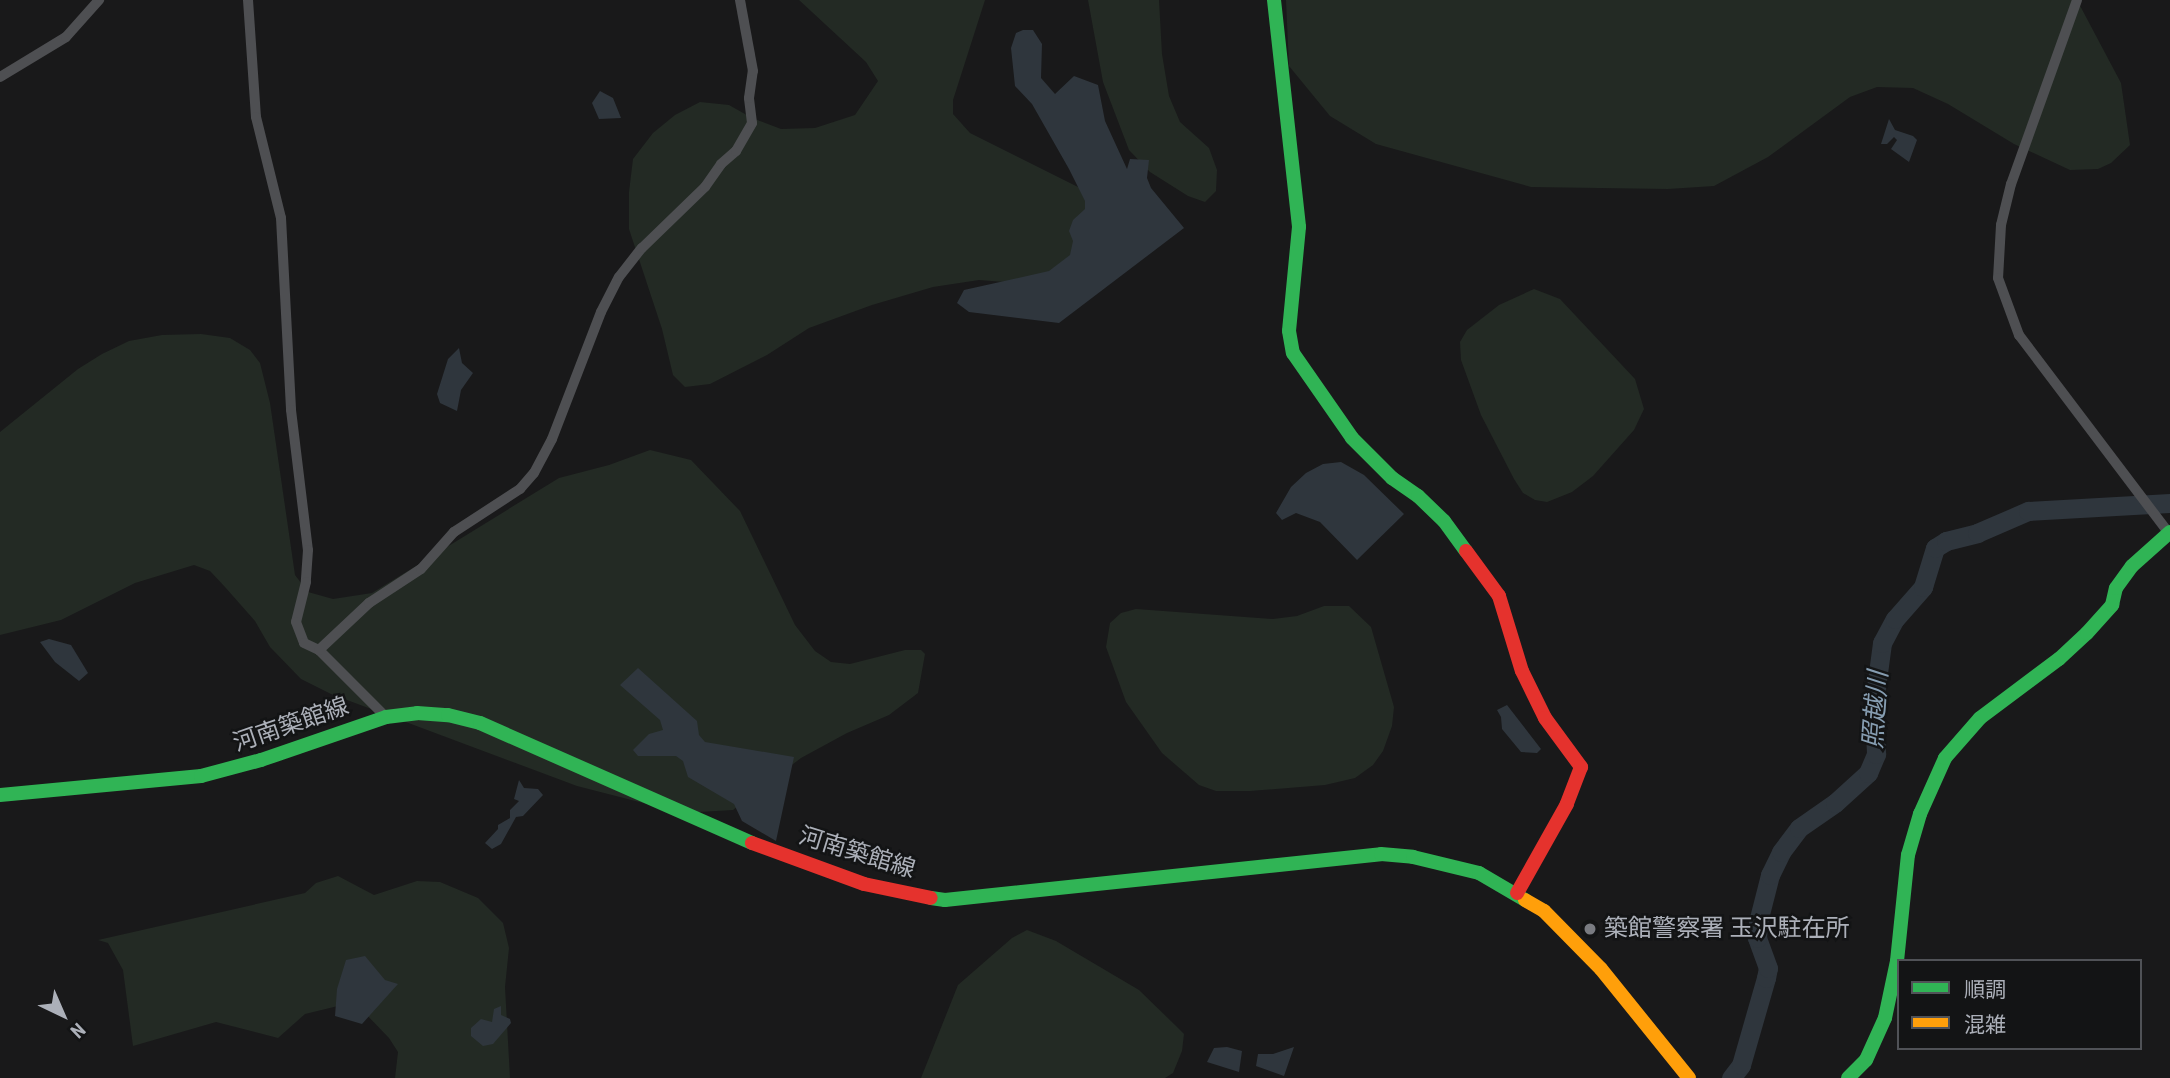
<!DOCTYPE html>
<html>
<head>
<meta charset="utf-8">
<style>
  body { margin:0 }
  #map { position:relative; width:2170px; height:1078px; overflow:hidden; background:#19191a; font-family:"Roboto Condensed","Noto Sans JP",sans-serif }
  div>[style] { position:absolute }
  .green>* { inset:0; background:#232a24 }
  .water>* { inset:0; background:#2f363d }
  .river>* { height:19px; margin:-9.5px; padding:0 9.5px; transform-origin:9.5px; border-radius:9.5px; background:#2f363d }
  .street>* { height:10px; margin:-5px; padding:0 5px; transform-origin:5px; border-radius:5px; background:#4e4f52 }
  .fast>* { height:14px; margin:-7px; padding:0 7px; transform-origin:7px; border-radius:7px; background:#30b455 }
  .slow>* { height:14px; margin:-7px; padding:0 7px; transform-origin:7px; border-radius:7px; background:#ff9f0a }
  .jam>* { height:14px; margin:-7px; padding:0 7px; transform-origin:7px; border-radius:7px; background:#e5322d }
  .dots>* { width:19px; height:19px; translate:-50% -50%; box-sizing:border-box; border:4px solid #131415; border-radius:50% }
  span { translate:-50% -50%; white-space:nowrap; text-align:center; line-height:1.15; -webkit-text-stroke:5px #131415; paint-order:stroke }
  .street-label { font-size:24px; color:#acb0b9 }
  .poi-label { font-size:24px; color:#acb0b9 }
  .left { translate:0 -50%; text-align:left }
  .water-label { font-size:26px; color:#869db1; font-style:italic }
  .legend { position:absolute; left:1897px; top:959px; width:245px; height:91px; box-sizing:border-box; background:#131415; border:2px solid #505257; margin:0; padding:9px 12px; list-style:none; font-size:21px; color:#acb0b9 }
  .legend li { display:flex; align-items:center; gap:14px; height:35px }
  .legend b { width:35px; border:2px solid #505257 }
  .north { position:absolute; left:28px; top:980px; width:70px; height:70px; -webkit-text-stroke:5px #131415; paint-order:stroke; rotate:136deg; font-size:19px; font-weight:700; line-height:28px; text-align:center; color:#acb0b9 }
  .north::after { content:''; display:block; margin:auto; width:24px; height:32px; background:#acb0b9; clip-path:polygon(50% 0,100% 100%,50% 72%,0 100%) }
</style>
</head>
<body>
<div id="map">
  <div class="green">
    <div style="clip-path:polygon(799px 0,985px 0,953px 100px,953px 114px,970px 133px,1094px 195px,1094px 261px,1017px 283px,979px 280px,933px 287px,872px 305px,809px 328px,767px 355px,710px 384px,685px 387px,673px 375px,662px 329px,629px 229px,629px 192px,633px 159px,653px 133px,675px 115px,700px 102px,729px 105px,752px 118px,781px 129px,815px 128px,855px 115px,878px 81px,866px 62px)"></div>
    <div style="clip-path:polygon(1088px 0,1159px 0,1162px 54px,1169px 96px,1180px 122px,1209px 148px,1217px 170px,1216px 191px,1205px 202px,1188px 196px,1150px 172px,1129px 150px,1103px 82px)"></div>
    <div style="clip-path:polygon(1286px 0,2077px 0,2121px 83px,2130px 145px,2111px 163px,2098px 169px,2070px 170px,2014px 144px,1948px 104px,1913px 88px,1877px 87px,1850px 97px,1768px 157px,1714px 186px,1668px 189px,1531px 187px,1376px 144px,1330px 116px,1289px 66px)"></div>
    <div style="clip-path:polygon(1534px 289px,1560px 299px,1635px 379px,1644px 409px,1634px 430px,1593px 476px,1572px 492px,1547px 502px,1535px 500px,1523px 493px,1514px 479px,1481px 415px,1461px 360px,1460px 342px,1467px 330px,1499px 305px)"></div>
    <div style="clip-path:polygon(201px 334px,230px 338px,250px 350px,260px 363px,270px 403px,295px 575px,308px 592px,333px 599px,372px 593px,559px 478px,609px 465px,650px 450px,691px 460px,740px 511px,795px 625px,815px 651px,831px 662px,850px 664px,905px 650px,921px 650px,925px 654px,918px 693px,889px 715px,847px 733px,801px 758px,733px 810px,682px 813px,577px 786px,331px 694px,301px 679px,270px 647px,255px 621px,225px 587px,210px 571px,194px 565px,135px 583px,61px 620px,0 635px,0 432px,78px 369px,102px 354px,129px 341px,162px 335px)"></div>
    <div style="clip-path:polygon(1324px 606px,1349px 606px,1371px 627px,1394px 707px,1392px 726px,1383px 751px,1373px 765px,1355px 778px,1325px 785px,1250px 791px,1216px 791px,1199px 785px,1162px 753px,1126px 702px,1106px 647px,1110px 623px,1121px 613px,1136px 609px,1273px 619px,1297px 616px)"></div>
    <div style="clip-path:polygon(338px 876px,374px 895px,417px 881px,440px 882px,478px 898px,503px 923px,509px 948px,505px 987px,510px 1078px,395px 1078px,398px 1052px,389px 1038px,362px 1010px,338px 1006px,305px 1014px,278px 1038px,216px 1022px,133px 1046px,123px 970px,108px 943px,98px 940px,305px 893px,316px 883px)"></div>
    <div style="clip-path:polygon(1027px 930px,1056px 941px,1139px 990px,1175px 1025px,1184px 1034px,1182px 1051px,1173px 1073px,1165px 1078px,921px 1078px,958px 985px,1012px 938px)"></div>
  </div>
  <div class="water">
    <div style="clip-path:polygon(1023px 30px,1033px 30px,1042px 44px,1041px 78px,1055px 94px,1074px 76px,1098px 85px,1105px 121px,1127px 169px,1130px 159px,1149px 160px,1147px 178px,1151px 188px,1184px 228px,1059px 323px,969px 312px,957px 303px,964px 290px,1049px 271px,1070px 255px,1073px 241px,1069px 231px,1073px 220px,1085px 209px,1085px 201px,1069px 169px,1032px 104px,1015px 86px,1011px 48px,1016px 33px)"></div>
    <div style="clip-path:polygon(600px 91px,613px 98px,621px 118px,599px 119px,592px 103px)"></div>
    <div style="clip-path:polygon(1889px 119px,1895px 130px,1913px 136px,1917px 140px,1909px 162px,1891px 149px,1897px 140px,1894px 137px,1887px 144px,1881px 144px)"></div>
    <div style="clip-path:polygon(459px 348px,462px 363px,473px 373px,461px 390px,457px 411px,440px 403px,437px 394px,448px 359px)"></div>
    <div style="clip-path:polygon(1341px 462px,1364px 475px,1404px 514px,1357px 560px,1320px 522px,1296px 513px,1282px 520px,1276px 513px,1291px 487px,1306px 473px,1323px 464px)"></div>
    <div style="clip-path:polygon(49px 639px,71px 645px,88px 673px,79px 681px,55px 662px,40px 642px)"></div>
    <div style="clip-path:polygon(638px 668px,697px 721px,699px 735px,705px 742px,794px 757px,776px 841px,742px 821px,734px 804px,688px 777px,683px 761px,676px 756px,638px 756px,633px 750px,649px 734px,663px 730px,660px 720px,620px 685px)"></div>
    <div style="clip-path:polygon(1507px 705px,1541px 749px,1537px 753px,1521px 752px,1502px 729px,1501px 717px,1497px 710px)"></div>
    <div style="clip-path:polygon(519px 780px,524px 788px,538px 789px,543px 795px,523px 816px,516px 817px,501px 844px,492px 849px,485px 843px,498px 829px,498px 825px,510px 818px,510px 810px,519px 801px,514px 799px)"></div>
    <div style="clip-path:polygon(365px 956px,385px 980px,398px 984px,362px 1024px,335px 1016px,337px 989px,346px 960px)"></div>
    <div style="clip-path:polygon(501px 1006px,501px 1015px,510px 1019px,511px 1023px,493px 1044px,483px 1046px,471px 1036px,471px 1028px,481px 1019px,492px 1022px,494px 1009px)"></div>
    <div style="clip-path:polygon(1227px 1047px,1242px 1051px,1239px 1072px,1207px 1062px,1214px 1048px)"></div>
    <div style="clip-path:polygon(1294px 1047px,1284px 1076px,1256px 1066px,1258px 1054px,1273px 1054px)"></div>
  </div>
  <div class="river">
    <div style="left:1731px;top:1078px;width:16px;rotate:-52deg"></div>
    <div style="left:1741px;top:1065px;width:91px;rotate:-74deg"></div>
    <div style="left:1766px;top:978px;width:10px;rotate:-79deg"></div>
    <div style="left:1768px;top:968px;width:32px;rotate:-110deg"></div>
    <div style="left:1757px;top:938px;width:16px;rotate:-86deg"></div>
    <div style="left:1758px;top:922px;width:49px;rotate:-75.7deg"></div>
    <div style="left:1770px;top:875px;width:25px;rotate:-64deg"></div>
    <div style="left:1781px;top:852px;width:30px;rotate:-53deg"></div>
    <div style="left:1799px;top:828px;width:44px;rotate:-34.8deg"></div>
    <div style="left:1835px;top:803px;width:45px;rotate:-42.3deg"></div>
    <div style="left:1868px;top:773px;width:21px;rotate:-67deg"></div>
    <div style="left:1876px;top:754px;width:51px;rotate:-92.2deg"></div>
    <div style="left:1874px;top:703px;width:61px;rotate:-82.4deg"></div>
    <div style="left:1882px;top:643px;width:27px;rotate:-62deg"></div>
    <div style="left:1895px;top:619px;width:43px;rotate:-48.8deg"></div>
    <div style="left:1923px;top:587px;width:41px;rotate:-72.9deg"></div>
    <div style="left:1935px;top:548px;width:13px;rotate:-32deg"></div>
    <div style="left:1946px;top:541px;width:32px;rotate:-14deg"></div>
    <div style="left:1977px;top:533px;width:56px;rotate:-23.3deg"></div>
    <div style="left:2028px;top:511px;width:142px;rotate:-3.2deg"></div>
  </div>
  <div class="street">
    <div style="left:248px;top:0;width:117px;rotate:86.1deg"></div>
    <div style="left:256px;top:117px;width:104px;rotate:76.1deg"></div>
    <div style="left:281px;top:218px;width:192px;rotate:87deg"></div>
    <div style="left:291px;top:410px;width:141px;rotate:83.1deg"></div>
    <div style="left:308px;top:550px;width:32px;rotate:94deg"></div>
    <div style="left:306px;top:582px;width:41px;rotate:104deg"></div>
    <div style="left:296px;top:622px;width:22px;rotate:69deg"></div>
    <div style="left:304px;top:643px;width:17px;rotate:25deg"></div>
    <div style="left:319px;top:650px;width:95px;rotate:45deg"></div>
    <div style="left:2077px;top:0;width:195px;rotate:109.7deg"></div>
    <div style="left:2011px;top:184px;width:42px;rotate:103.7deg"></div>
    <div style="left:2001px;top:225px;width:53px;rotate:93.2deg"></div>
    <div style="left:1998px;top:278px;width:61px;rotate:69.8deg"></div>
    <div style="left:2019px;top:335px;width:247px;rotate:52.9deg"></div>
    <div style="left:0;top:77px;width:77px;rotate:-31.2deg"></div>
    <div style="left:66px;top:37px;width:50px;rotate:-48.3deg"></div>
    <div style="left:319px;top:650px;width:69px;rotate:-43.2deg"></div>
    <div style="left:369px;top:603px;width:62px;rotate:-33.2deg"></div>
    <div style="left:421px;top:569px;width:50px;rotate:-48.3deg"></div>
    <div style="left:454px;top:532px;width:79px;rotate:-33.1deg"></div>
    <div style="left:520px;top:489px;width:21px;rotate:-49deg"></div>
    <div style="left:534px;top:473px;width:38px;rotate:-62deg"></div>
    <div style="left:552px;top:439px;width:136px;rotate:-68.9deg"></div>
    <div style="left:601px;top:312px;width:39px;rotate:-63deg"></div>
    <div style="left:619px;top:277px;width:37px;rotate:-52deg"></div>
    <div style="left:642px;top:248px;width:88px;rotate:-44.1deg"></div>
    <div style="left:705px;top:187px;width:28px;rotate:-55deg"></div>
    <div style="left:721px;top:164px;width:20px;rotate:-41deg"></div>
    <div style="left:736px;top:151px;width:32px;rotate:-60deg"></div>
    <div style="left:752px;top:123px;width:25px;rotate:-97deg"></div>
    <div style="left:749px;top:98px;width:27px;rotate:-82deg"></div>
    <div style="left:753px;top:71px;width:72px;rotate:-100.4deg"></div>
  </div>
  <div class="fast">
    <div style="left:1274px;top:0;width:228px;rotate:83.7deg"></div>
    <div style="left:1299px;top:227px;width:104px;rotate:95.5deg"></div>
    <div style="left:1289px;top:331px;width:22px;rotate:80deg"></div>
    <div style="left:1293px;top:353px;width:103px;rotate:55.2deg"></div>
    <div style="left:1352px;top:438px;width:57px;rotate:45deg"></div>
    <div style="left:1392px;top:478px;width:32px;rotate:35deg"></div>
    <div style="left:1418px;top:496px;width:36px;rotate:44deg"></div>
    <div style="left:1444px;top:521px;width:37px;rotate:54deg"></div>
    <div style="left:0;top:795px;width:202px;rotate:-5.4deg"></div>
    <div style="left:201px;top:776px;width:62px;rotate:-14.9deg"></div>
    <div style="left:261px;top:760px;width:132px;rotate:-19deg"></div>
    <div style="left:386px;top:717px;width:31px;rotate:-7deg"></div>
    <div style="left:417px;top:713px;width:31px;rotate:4deg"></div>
    <div style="left:448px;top:715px;width:33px;rotate:14deg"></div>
    <div style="left:480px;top:723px;width:297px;rotate:23.8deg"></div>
    <div style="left:931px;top:898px;width:14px;rotate:8deg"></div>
    <div style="left:945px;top:900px;width:438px;rotate:-6deg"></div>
    <div style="left:1381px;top:854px;width:32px;rotate:5deg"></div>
    <div style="left:1413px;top:857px;width:68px;rotate:13.6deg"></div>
    <div style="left:1479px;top:873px;width:53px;rotate:30.4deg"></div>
    <div style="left:1848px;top:1078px;width:25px;rotate:-45deg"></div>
    <div style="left:1866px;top:1060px;width:46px;rotate:-65.7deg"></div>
    <div style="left:1885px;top:1018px;width:58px;rotate:-78.1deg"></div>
    <div style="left:1897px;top:961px;width:107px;rotate:-84.1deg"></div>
    <div style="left:1908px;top:855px;width:43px;rotate:-73.7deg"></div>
    <div style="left:1920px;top:814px;width:61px;rotate:-65.9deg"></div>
    <div style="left:1945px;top:758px;width:53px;rotate:-48.8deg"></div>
    <div style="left:1980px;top:718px;width:99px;rotate:-36.8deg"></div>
    <div style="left:2059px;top:659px;width:38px;rotate:-43deg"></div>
    <div style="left:2087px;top:633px;width:38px;rotate:-48deg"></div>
    <div style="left:2112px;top:605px;width:17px;rotate:-77deg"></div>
    <div style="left:2116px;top:588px;width:27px;rotate:-54deg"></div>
    <div style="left:2132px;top:566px;width:51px;rotate:-41.8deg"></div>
  </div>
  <div class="slow">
    <div style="left:1525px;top:900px;width:22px;rotate:30deg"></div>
    <div style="left:1544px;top:911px;width:81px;rotate:45.5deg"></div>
    <div style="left:1601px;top:969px;width:140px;rotate:51.1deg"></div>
  </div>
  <div class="jam">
    <div style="left:1466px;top:551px;width:56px;rotate:53.7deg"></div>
    <div style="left:1499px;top:596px;width:78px;rotate:73deg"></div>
    <div style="left:1522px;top:671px;width:52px;rotate:63.9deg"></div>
    <div style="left:1545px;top:718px;width:61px;rotate:53.7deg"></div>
    <div style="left:1581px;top:767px;width:40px;rotate:111deg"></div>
    <div style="left:1567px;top:804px;width:102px;rotate:119.3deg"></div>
    <div style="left:752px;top:843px;width:119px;rotate:20.1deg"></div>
    <div style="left:864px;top:884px;width:68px;rotate:11.8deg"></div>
  </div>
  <div class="dots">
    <div style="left:1590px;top:929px;background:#797b81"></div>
  </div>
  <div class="street-label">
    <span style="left:291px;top:725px;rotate:-19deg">河南築館線</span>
    <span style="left:857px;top:853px;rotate:17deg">河南築館線</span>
  </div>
  <div class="poi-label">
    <span class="left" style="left:1604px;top:929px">築館警察署 玉沢駐在所</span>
  </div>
  <div class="water-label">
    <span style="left:1876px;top:710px;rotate:-86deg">照越川</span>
  </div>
  <ul class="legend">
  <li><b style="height:9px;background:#30b455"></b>順調</li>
  <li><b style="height:9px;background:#ff9f0a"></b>混雑</li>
  </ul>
  <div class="north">N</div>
</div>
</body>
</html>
